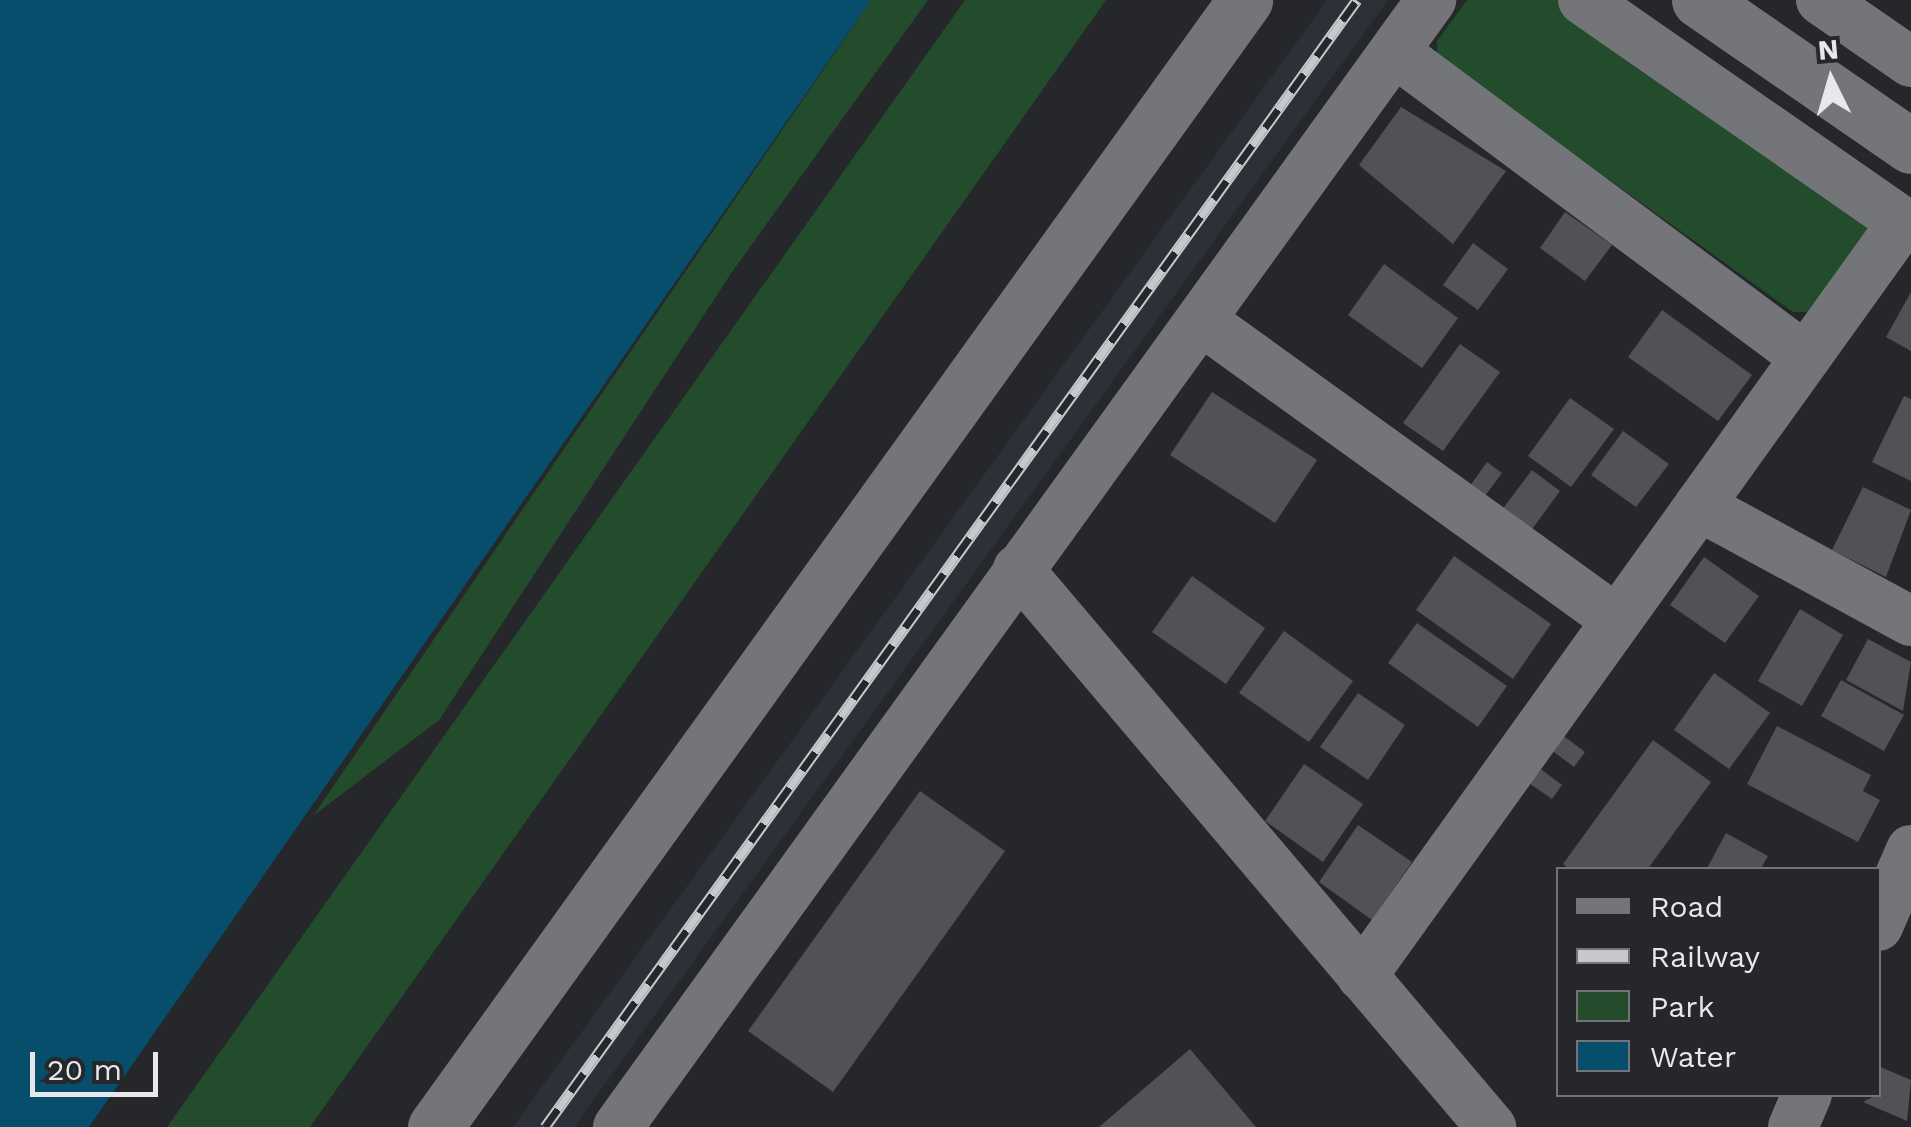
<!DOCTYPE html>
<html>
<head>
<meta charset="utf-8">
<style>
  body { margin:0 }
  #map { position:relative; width:1911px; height:1127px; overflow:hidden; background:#25272a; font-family:"Work Sans",sans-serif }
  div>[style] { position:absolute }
  .built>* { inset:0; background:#2b3039 }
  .green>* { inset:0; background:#224c2c }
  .water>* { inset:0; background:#074e6d }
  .building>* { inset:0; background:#505256 }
  .minor>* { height:50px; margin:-25px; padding:0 25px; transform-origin:25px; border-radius:25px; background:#737579 }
  .tertiary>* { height:55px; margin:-27.5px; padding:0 27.5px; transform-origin:27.5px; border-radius:27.5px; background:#737579 }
  .rail>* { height:11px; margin-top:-5.5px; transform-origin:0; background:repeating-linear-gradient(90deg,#25272a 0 22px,#c7c8cb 0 44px); box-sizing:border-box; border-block:2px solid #c7c8cb }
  span { translate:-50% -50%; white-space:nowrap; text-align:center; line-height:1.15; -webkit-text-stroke:8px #25272a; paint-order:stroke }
  .legend { position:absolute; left:1556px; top:867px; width:325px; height:230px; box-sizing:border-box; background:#25272a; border:2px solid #737477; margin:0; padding:12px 18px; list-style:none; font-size:30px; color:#e7e8eb }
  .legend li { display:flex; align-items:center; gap:20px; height:50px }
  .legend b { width:50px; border:2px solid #737477 }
  .north { position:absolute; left:1781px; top:30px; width:100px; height:100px; -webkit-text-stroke:8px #25272a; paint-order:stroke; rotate:355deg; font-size:28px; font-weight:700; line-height:40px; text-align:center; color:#e7e8eb }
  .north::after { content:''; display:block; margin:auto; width:35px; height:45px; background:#e7e8eb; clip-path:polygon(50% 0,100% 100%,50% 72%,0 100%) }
  .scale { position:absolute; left:30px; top:1052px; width:128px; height:45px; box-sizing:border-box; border:5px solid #e7e8eb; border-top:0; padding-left:12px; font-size:30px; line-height:35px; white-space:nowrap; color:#e7e8eb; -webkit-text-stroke:8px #25272a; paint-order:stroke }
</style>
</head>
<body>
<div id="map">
  <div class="built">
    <div style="clip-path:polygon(1327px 0,1388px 0,574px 1127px,513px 1127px)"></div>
  </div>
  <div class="green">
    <div style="clip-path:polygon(871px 0,928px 0,732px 272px,439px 720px,313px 816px)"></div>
    <div style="clip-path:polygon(965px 0,1106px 0,310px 1127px,167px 1127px)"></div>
    <div style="clip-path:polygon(1467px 0,1565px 0,1874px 229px,1807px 312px,1793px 312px,1437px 56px,1437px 41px)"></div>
  </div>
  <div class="water">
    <div style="clip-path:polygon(0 0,871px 0,89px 1127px,0 1127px)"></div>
  </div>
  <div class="building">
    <div style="clip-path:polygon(1401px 107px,1506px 171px,1453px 244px,1359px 165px)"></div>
    <div style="clip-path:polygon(1565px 212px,1612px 245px,1585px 281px,1540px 248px)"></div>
    <div style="clip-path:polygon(1473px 243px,1508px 269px,1478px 310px,1443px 285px)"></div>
    <div style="clip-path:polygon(1384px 264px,1458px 318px,1422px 368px,1348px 315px)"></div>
    <div style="clip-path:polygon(1911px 292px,1911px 351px,1886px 337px)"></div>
    <div style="clip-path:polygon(1662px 310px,1752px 375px,1718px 421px,1628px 357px)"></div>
    <div style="clip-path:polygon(1460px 344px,1500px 372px,1443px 451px,1403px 423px)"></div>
    <div style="clip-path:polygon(1212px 392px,1317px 460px,1275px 523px,1170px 455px)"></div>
    <div style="clip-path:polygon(1904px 396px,1911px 399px,1911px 481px,1872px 462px)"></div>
    <div style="clip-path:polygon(1570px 398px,1614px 429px,1571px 487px,1528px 456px)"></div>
    <div style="clip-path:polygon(1623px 431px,1669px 464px,1636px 507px,1591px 475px)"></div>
    <div style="clip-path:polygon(1487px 462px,1502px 473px,1485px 496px,1470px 486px)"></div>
    <div style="clip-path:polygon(1532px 470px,1560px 491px,1530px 532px,1501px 511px)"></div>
    <div style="clip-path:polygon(1863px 487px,1911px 510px,1886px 577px,1832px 550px)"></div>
    <div style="clip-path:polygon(1454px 556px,1551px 624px,1513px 679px,1416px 610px)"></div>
    <div style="clip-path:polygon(1704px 557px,1759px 596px,1725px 643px,1670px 605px)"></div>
    <div style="clip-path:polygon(1192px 576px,1265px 628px,1226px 684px,1152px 632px)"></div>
    <div style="clip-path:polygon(1800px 609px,1843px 635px,1802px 706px,1758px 681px)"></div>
    <div style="clip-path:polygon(1417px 623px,1507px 686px,1478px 727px,1388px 663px)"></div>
    <div style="clip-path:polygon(1284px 631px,1353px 681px,1309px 742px,1239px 693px)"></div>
    <div style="clip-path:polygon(1868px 639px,1911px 662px,1903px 711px,1846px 680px)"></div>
    <div style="clip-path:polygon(1714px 673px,1770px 713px,1729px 769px,1674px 730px)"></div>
    <div style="clip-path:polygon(1841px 680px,1904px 715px,1884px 751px,1821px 716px)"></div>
    <div style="clip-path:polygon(1358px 693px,1405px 725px,1368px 780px,1320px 747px)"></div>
    <div style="clip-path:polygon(1777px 726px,1871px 775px,1863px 791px,1880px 800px,1858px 842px,1747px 784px)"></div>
    <div style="clip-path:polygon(1557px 731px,1585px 752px,1574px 767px,1546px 746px)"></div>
    <div style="clip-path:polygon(1653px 740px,1711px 782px,1647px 870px,1570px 870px,1563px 864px)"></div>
    <div style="clip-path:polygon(1304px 764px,1363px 804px,1323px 862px,1265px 821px)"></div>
    <div style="clip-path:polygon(1534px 764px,1562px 785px,1552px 799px,1523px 779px)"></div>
    <div style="clip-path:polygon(920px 791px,1005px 851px,833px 1092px,748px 1031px)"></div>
    <div style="clip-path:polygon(1358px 825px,1412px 862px,1372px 920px,1319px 882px)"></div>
    <div style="clip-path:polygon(1726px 833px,1768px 856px,1760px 870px,1706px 870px)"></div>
    <div style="clip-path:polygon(1190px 1049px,1256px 1127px,1099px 1127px)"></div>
    <div style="clip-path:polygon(1878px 1066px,1911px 1080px,1907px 1121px,1863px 1102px,1878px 1094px)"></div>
  </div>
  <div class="minor">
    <div style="left:1583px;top:0;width:399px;rotate:34.8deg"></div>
    <div style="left:1821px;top:0;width:109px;rotate:34.6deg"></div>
    <div style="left:1396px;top:53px;width:510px;rotate:36.62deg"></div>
    <div style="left:1202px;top:321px;width:511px;rotate:35.77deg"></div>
    <div style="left:1699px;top:506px;width:241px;rotate:28.5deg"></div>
    <div style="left:1018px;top:569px;width:732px;rotate:49.71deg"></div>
    <div style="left:1878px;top:926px;width:83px;rotate:-66.5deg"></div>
    <div style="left:1362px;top:976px;width:927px;rotate:-54.35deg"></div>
    <div style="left:618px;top:1127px;width:1390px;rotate:-54.19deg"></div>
    <div style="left:1793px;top:1127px;width:36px;rotate:-67deg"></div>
  </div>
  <div class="tertiary">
    <div style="left:1699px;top:0;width:257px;rotate:34.6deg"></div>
    <div style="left:435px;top:1127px;width:1388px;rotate:-54.29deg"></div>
  </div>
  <div class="rail">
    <div style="left:545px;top:1127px;width:1389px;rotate:-54.23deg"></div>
  </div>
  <ul class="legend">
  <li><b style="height:12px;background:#737579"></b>Road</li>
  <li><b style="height:12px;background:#c7c8cb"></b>Railway</li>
  <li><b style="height:28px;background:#224c2c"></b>Park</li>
  <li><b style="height:28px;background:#074e6d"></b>Water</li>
  </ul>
  <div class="north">N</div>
  <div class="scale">20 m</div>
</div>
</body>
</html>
